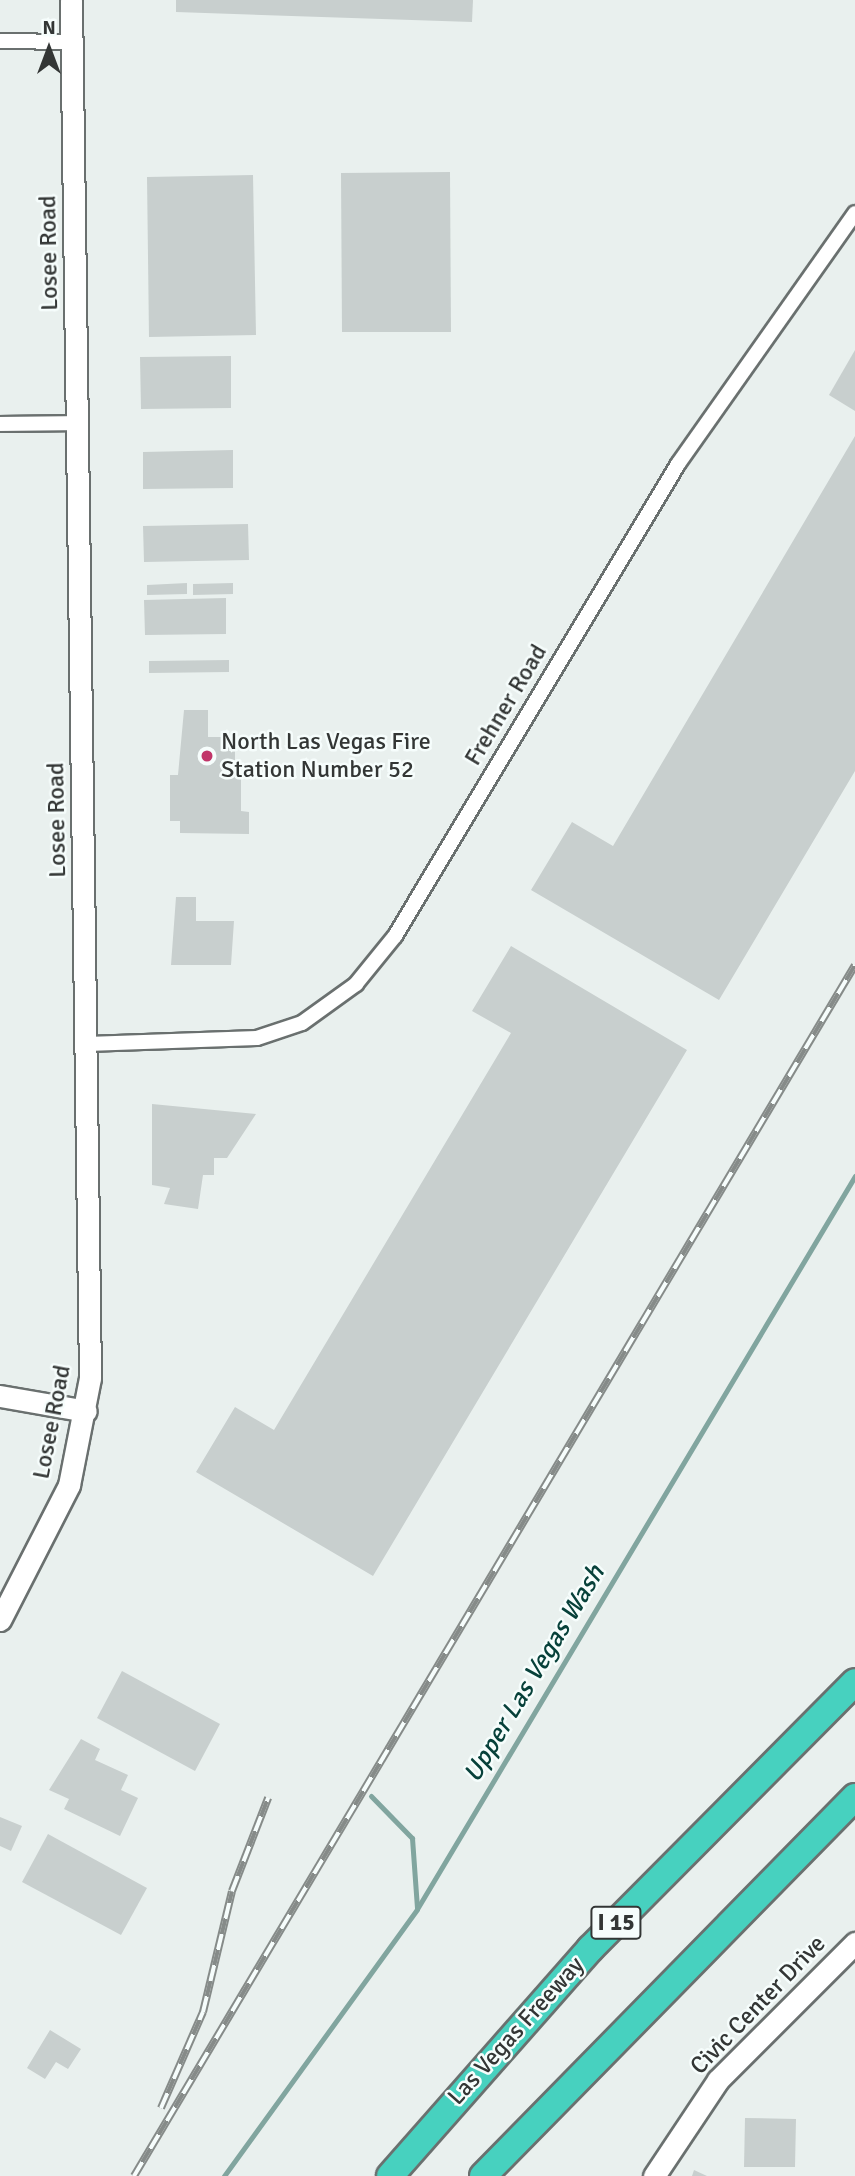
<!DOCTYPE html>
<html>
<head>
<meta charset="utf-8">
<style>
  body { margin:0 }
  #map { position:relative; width:855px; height:2176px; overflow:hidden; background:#e9f0ee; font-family:Signika,sans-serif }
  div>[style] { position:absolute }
  .stream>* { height:5px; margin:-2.5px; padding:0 2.5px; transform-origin:2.5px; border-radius:2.5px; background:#81a59f }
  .building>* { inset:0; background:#c8cfce }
  .roads { filter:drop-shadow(2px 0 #6a706f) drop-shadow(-2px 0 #6a706f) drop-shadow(0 2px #6a706f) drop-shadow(0 -2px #6a706f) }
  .street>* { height:14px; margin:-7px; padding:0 7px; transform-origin:7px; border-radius:7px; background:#fff }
  .secondary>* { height:21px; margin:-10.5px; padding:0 10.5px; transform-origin:10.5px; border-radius:10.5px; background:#fff }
  .highway>* { height:26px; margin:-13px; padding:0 13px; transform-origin:13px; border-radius:13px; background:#47d1bf }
  .rail>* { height:8px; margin-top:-4px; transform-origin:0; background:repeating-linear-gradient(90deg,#f6fdfc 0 16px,#868b89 0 32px); box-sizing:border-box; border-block:2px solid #868b89 }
  .dots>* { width:19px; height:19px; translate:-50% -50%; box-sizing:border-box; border:4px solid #f6fdfc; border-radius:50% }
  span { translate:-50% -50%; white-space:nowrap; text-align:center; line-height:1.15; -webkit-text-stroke:5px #f6fdfc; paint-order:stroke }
  .shield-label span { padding:2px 5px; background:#f6fdfc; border:2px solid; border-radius:5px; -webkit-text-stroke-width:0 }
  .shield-label { font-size:23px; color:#333635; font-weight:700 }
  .street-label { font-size:24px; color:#333635 }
  .poi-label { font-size:24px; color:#333635 }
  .left { translate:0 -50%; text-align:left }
  .water-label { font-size:26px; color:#07413a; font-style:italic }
  .north { position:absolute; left:14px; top:14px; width:70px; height:70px; -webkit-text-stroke:5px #f6fdfc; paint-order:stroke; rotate:0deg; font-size:19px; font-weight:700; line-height:28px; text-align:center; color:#333635 }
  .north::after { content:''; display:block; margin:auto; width:24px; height:32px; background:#333635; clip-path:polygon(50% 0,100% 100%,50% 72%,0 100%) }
</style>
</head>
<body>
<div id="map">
  <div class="stream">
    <div style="left:371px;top:1796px;width:59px;rotate:45.7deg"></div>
    <div style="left:412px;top:1838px;width:70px;rotate:85.9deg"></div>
    <div style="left:224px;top:2176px;width:329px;rotate:-54.1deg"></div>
    <div style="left:417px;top:1909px;width:854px;rotate:-59.14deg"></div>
  </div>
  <div class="building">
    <div style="clip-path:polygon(176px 0,473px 0,472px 22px,176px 12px)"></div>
    <div style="clip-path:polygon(450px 172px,451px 332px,342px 332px,341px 173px)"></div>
    <div style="clip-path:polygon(253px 175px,256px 335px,149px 337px,147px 177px)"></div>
    <div style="clip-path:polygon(855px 350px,855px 411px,829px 395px)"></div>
    <div style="clip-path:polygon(231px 356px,231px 408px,141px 409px,140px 357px)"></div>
    <div style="clip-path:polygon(855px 436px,855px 771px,719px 1000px,531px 890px,572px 822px,613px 846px)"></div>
    <div style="clip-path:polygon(233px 450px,233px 488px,143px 489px,143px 452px)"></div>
    <div style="clip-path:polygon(248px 524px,249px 560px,144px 562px,143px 526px)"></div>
    <div style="clip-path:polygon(187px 583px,187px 594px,147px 595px,147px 585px)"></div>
    <div style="clip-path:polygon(233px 583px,233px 594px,193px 595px,193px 584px)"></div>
    <div style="clip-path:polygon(226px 598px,226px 634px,145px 635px,144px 600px)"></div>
    <div style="clip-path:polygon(229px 660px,229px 672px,149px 673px,149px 661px)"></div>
    <div style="clip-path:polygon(184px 710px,208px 710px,208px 737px,235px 737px,235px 774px,241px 774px,241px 811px,249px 812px,249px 834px,180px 833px,180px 821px,170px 821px,170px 775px,178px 775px)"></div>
    <div style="clip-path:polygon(176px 897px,196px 897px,196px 921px,234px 921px,231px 965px,171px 965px)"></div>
    <div style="clip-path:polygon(511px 946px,687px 1050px,373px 1576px,196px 1472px,235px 1407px,274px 1430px,511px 1033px,472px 1011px)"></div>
    <div style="clip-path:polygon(152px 1104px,256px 1114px,227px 1158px,214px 1158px,214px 1175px,203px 1175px,198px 1209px,164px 1204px,170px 1188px,152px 1185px)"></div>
    <div style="clip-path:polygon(122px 1671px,220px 1724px,195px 1771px,97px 1718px)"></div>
    <div style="clip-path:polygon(81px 1739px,100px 1749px,95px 1760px,128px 1775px,121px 1790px,138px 1798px,120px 1836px,64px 1809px,69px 1799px,49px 1790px)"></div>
    <div style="clip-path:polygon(0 1817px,22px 1826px,11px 1851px,0 1846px)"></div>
    <div style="clip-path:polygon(48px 1834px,147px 1888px,121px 1935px,22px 1882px)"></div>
    <div style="clip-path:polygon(50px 2030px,81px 2049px,68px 2069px,56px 2062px,45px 2079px,27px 2068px)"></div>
    <div style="clip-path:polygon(745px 2118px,796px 2119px,795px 2167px,744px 2167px)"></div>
    <div style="clip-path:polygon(694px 2170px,707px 2176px,692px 2176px)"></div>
  </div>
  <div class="roads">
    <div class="street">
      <div style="left:0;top:41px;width:72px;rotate:0.8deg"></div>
      <div style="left:0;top:424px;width:78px;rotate:-0.7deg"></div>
      <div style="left:87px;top:1044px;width:170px;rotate:-2deg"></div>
      <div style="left:257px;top:1038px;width:47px;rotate:-18.4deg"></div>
      <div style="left:302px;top:1023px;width:67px;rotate:-35.8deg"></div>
      <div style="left:356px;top:984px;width:62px;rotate:-50.9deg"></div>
      <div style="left:395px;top:936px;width:550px;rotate:-59.05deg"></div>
      <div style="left:678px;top:464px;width:307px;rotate:-54.8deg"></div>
    </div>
    <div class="secondary">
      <div style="left:0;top:1396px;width:87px;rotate:9.9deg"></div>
      <div style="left:0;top:1620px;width:152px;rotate:-62.9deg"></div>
      <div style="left:69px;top:1485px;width:109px;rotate:-78.9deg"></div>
      <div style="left:90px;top:1378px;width:1378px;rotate:-90.79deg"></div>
      <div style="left:654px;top:2176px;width:115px;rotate:-56.3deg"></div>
      <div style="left:718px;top:2080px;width:194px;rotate:-45deg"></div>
    </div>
    <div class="highway">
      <div style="left:390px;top:2176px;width:303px;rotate:-48.6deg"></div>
      <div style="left:590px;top:1949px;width:376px;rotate:-45.2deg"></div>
      <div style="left:483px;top:2176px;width:531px;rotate:-45.53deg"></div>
    </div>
  </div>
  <div class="rail">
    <div style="left:161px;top:2108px;width:105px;rotate:-66.4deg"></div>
    <div style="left:203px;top:2012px;width:124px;rotate:-76.5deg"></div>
    <div style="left:232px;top:1891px;width:100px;rotate:-68.8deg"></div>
    <div style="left:134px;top:2176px;width:1409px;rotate:-59.23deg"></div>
  </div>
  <div class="dots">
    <div style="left:207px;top:756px;background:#c13569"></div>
  </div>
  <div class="shield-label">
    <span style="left:616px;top:1923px">I 15</span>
  </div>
  <div class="street-label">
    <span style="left:49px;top:253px;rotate:-91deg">Losee Road</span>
    <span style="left:506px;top:705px;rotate:-59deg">Frehner Road</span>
    <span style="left:57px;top:820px;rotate:-91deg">Losee Road</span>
    <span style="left:52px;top:1422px;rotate:-79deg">Losee Road</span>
    <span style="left:758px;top:2005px;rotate:-46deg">Civic Center Drive</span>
    <span style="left:516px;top:2031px;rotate:-48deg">Las Vegas Freeway</span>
  </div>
  <div class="poi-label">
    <span class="left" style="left:221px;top:756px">North Las Vegas Fire<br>Station Number 52</span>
  </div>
  <div class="water-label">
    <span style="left:535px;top:1674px;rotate:-59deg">Upper Las Vegas Wash</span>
  </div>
  <div class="north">N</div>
</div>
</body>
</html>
